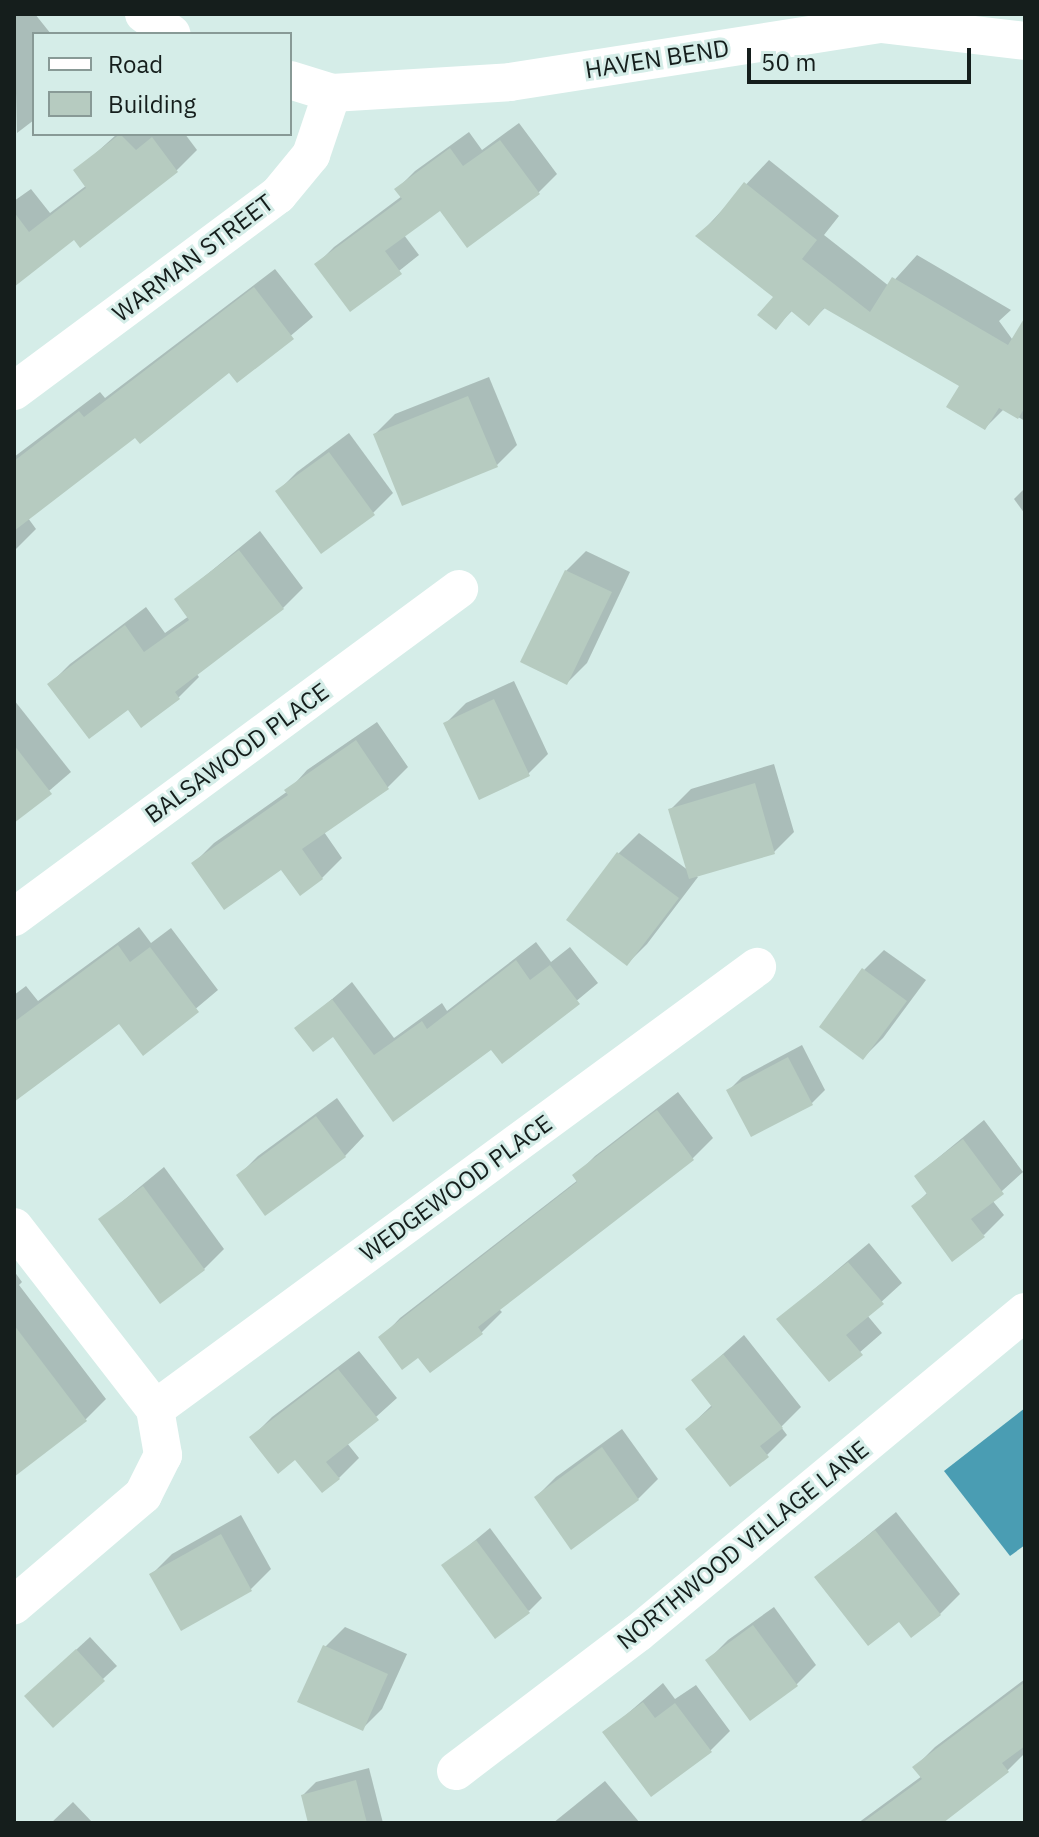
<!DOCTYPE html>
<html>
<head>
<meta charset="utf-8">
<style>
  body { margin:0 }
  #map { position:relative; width:1039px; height:1837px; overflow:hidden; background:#d5ede8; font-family:"IBM Plex Sans",sans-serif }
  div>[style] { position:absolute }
  .water>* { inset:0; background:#4a9db3 }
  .shadow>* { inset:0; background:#0003 }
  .building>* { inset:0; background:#b6cbc0 }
  .minor>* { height:38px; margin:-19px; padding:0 19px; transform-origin:19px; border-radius:19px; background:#fff }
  span { translate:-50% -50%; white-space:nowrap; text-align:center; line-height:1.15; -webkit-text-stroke:6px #d5ede8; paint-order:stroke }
  .street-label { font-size:24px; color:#151e1c }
  .frame { position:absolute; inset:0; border:16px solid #151e1c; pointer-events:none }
  .legend { position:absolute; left:32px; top:32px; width:260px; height:104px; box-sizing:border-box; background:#d5ede8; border:2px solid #889a96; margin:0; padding:10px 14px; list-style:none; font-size:24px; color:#151e1c }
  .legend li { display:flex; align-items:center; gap:16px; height:40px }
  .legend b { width:40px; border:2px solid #889a96 }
  .scale { position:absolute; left:747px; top:48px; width:224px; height:36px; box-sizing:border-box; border:4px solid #151e1c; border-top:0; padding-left:10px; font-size:24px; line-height:28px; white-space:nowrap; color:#151e1c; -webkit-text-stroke:6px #d5ede8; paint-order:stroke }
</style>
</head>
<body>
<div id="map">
  <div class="water">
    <div style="clip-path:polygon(1025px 1408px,1025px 1545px,1010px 1556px,944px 1471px)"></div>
  </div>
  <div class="shadow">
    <div style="clip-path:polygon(14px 14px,35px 14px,51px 34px,34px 34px,34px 120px,17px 133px)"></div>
    <div style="clip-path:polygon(519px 123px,557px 174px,539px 192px,467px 245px,440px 209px,404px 235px,419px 255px,350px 310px,316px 265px,334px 247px,402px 196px,397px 189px,415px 171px,469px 132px,482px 150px)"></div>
    <div style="clip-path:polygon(117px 134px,185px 134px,197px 150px,177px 170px,80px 245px,74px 237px,14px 284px,14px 201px,31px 189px,50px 213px,87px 185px,76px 171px)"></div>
    <div style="clip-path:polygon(769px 160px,839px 216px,824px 235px,889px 286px,917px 255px,1011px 310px,999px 321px,1025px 357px,1025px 421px,1004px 409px,985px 428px,961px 385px,826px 307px,809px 323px,793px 310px,776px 327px,776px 297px,698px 236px)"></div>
    <div style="clip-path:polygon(275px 269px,313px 317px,238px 380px,230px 370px,135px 435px,28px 518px,36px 529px,14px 551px,14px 457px,100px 392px,105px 398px)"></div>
    <div style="clip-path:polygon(489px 377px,517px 445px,497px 465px,375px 434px,395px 414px)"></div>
    <div style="clip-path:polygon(349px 433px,393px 493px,373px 513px,277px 492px,297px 472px)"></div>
    <div style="clip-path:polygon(1025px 488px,1025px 514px,1014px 499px)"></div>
    <div style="clip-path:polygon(260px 531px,303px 588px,283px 608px,196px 673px,199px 677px,179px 697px,129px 707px,50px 684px,70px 664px,146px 607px,165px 633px,189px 616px,177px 599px)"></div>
    <div style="clip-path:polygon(586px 551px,630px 572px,587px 663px,567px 683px,566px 571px)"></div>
    <div style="clip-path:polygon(514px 681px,548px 754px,528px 774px,446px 723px,466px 703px)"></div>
    <div style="clip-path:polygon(14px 700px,71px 772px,14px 821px)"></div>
    <div style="clip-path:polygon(377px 722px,408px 767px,388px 787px,324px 832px,342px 858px,322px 878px,300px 893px,282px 867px,194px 863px,214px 843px,288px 791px,307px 770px)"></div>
    <div style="clip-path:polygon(774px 764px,794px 832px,774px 852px,695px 875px,698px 877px,647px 944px,627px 964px,569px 920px,619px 853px,639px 833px,689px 871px,671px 809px,691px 789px)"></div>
    <div style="clip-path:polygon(139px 927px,151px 943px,171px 928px,218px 990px,143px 1053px,119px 1021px,14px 1092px,14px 995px,26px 986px,38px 1001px)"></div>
    <div style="clip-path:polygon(536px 942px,551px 962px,570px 947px,598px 983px,503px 1062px,492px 1047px,393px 1119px,334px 1034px,297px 1029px,352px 982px,394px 1038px,442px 1003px,447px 1011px)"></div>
    <div style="clip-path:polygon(884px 950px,926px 980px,883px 1038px,863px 1058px,864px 970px)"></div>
    <div style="clip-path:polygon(802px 1045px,825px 1090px,812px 1103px,729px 1090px,742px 1077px)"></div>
    <div style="clip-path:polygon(678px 1092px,713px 1138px,693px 1158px,499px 1309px,502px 1312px,482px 1332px,430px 1371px,418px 1355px,381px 1338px,400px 1318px,578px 1180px,575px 1176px,595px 1156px)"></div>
    <div style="clip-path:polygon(337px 1098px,364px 1136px,345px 1156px,238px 1176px,258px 1156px)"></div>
    <div style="clip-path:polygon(984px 1120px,1023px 1172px,992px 1200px,1004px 1215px,984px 1235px,913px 1207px,928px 1192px,916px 1176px)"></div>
    <div style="clip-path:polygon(164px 1167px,224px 1249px,204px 1269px,101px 1219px)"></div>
    <div style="clip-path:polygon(869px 1243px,902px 1283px,867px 1315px,882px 1333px,829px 1379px,779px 1319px)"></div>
    <div style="clip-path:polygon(14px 1271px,22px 1282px,19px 1285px,106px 1399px,86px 1419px,14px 1470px)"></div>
    <div style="clip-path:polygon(744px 1335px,801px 1407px,781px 1427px,787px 1435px,767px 1455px,687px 1429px,713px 1404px,694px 1380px)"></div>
    <div style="clip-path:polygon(359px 1351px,397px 1398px,347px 1443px,359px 1458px,339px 1478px,252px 1437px,272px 1417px)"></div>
    <div style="clip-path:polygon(622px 1429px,658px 1479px,638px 1499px,536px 1497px,556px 1477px)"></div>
    <div style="clip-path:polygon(896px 1512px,960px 1594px,940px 1614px,899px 1620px,817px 1577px)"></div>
    <div style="clip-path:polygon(241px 1515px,271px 1569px,251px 1589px,182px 1628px,152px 1574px,172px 1554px)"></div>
    <div style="clip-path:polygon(490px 1528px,542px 1598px,529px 1611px,444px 1566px)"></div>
    <div style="clip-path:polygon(774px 1607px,816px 1665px,796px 1685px,708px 1660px,728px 1640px)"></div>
    <div style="clip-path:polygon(345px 1627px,407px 1654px,382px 1709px,362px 1729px,325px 1647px)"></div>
    <div style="clip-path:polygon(90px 1637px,117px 1666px,53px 1725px,40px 1683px)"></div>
    <div style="clip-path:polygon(1025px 1679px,1025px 1753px,1008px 1770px,941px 1823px,858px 1823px,922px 1776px,915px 1767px,935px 1747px)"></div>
    <div style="clip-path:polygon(663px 1683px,675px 1699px,696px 1685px,730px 1731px,710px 1751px,605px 1733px)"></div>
    <div style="clip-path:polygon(369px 1768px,383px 1823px,310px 1823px,303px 1795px,316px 1782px)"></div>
    <div style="clip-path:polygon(605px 1781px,640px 1823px,553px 1823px)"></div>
    <div style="clip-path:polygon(73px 1802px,93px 1823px,51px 1823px)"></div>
  </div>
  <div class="building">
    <div style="clip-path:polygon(120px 134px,136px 150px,152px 137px,178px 172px,80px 248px,74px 240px,14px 287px,14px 212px,29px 232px,86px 188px,73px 170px)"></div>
    <div style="clip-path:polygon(500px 140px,540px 194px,467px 248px,440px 211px,385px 251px,402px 274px,350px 312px,314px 264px,402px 199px,394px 189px,450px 148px,463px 166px)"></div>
    <div style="clip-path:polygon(744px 182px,817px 240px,802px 259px,870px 312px,892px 277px,1008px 345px,1025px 317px,1025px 407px,1018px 419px,999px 408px,985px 430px,946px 407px,959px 386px,824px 308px,809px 326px,791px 311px,776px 330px,757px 315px,773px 297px,695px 236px,714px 220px)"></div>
    <div style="clip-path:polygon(254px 287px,294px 339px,237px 383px,229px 373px,140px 444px,135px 438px,14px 531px,14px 461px,79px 411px,84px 417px)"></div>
    <div style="clip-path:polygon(468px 396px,498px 467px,402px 506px,373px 434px)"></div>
    <div style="clip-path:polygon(329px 452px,375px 515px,321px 554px,275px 491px)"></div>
    <div style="clip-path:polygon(239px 550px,284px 609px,175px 692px,180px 699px,141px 728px,128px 710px,89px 739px,47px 684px,125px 625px,144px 652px,189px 620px,174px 599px)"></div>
    <div style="clip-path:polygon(565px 570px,612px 592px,567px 685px,520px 662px)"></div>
    <div style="clip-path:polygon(494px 699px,530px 776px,479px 800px,443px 723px)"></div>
    <div style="clip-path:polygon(356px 740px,389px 789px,302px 849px,323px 879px,300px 896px,281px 870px,224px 910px,191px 863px,288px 795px,284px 790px)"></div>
    <div style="clip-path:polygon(14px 745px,52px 794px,14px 823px)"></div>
    <div style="clip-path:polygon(755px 783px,775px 854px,689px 879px,668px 809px)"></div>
    <div style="clip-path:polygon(617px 852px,679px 898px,627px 966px,566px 920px)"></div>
    <div style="clip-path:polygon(118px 945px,130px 962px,150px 947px,199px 1012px,143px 1056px,119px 1024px,14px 1102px,14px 1022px)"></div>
    <div style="clip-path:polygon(516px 960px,530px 980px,550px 965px,580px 1004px,502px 1064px,491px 1050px,393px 1122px,333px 1037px,313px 1052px,294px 1028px,332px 999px,374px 1055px,422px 1021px,427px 1029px)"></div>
    <div style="clip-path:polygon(862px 968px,907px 1001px,863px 1060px,819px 1027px)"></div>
    <div style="clip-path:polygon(788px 1057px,813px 1105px,751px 1137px,726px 1090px)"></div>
    <div style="clip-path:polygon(657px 1110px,694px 1160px,478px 1327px,483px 1334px,430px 1373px,418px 1358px,402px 1370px,378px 1337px,577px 1182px,572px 1175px)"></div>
    <div style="clip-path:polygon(316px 1116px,346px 1157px,265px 1216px,236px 1175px)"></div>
    <div style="clip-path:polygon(963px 1139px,1004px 1194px,971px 1219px,985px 1237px,952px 1262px,911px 1206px,927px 1194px,914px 1176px)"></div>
    <div style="clip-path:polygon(143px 1186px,205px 1270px,160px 1304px,98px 1219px)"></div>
    <div style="clip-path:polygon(848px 1262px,884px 1304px,846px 1335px,863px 1355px,829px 1382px,776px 1319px)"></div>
    <div style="clip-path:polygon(14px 1325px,87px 1421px,14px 1477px)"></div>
    <div style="clip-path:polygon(723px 1354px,783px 1428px,760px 1446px,769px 1457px,730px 1487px,685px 1429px,712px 1407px,691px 1380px)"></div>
    <div style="clip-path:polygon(338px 1369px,379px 1420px,326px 1462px,340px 1479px,322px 1493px,295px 1460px,278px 1474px,249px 1437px)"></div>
    <div style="clip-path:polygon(602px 1447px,639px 1500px,571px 1550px,534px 1497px)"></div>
    <div style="clip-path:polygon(875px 1530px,941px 1615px,911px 1638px,899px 1622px,868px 1646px,814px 1577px)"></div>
    <div style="clip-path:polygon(221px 1534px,252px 1591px,181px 1631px,149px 1574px)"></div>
    <div style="clip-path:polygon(476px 1540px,530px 1613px,495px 1639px,441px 1565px)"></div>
    <div style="clip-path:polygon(753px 1625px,798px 1686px,750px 1721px,705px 1660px)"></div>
    <div style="clip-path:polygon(323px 1645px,388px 1674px,363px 1731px,297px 1702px)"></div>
    <div style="clip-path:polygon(76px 1649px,105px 1681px,53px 1728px,24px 1696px)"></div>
    <div style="clip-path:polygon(1025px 1682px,1025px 1746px,1002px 1763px,1009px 1772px,943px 1823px,862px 1823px,922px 1779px,912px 1767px)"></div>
    <div style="clip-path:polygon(643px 1702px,655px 1718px,675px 1703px,712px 1752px,651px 1797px,602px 1732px)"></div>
    <div style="clip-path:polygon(356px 1780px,367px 1823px,308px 1823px,301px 1795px)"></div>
  </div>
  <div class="minor">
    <div style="left:144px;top:14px;width:34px;rotate:36deg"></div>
    <div style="left:290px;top:80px;width:44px;rotate:17.2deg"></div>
    <div style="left:332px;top:93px;width:178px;rotate:-3.5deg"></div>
    <div style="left:510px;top:82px;width:376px;rotate:-8.9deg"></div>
    <div style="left:881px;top:24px;width:145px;rotate:6.7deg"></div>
    <div style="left:14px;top:391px;width:329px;rotate:-36.6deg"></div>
    <div style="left:278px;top:195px;width:52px;rotate:-50.5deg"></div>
    <div style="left:311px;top:155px;width:65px;rotate:-71.3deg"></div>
    <div style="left:14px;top:917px;width:553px;rotate:-36.39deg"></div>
    <div style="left:14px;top:1227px;width:230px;rotate:52.2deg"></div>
    <div style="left:155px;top:1409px;width:47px;rotate:80.1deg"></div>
    <div style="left:163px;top:1455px;width:45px;rotate:116.6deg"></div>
    <div style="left:143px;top:1495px;width:170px;rotate:139.5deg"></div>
    <div style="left:155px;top:1409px;width:747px;rotate:-36.29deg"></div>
    <div style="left:456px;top:1771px;width:228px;rotate:-37.2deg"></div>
    <div style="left:638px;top:1633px;width:503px;rotate:-39.67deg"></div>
  </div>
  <div class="street-label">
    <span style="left:657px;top:59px;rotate:-9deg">HAVEN BEND</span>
    <span style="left:193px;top:258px;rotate:-37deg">WARMAN STREET</span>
    <span style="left:237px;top:753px;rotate:-36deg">BALSAWOOD PLACE</span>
    <span style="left:456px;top:1188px;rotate:-36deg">WEDGEWOOD PLACE</span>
    <span style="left:743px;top:1545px;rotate:-39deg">NORTHWOOD VILLAGE LANE</span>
  </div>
  <div class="frame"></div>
  <ul class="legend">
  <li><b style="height:10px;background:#fff"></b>Road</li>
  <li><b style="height:22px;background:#b6cbc0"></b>Building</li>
  </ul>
  <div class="scale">50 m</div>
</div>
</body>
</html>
